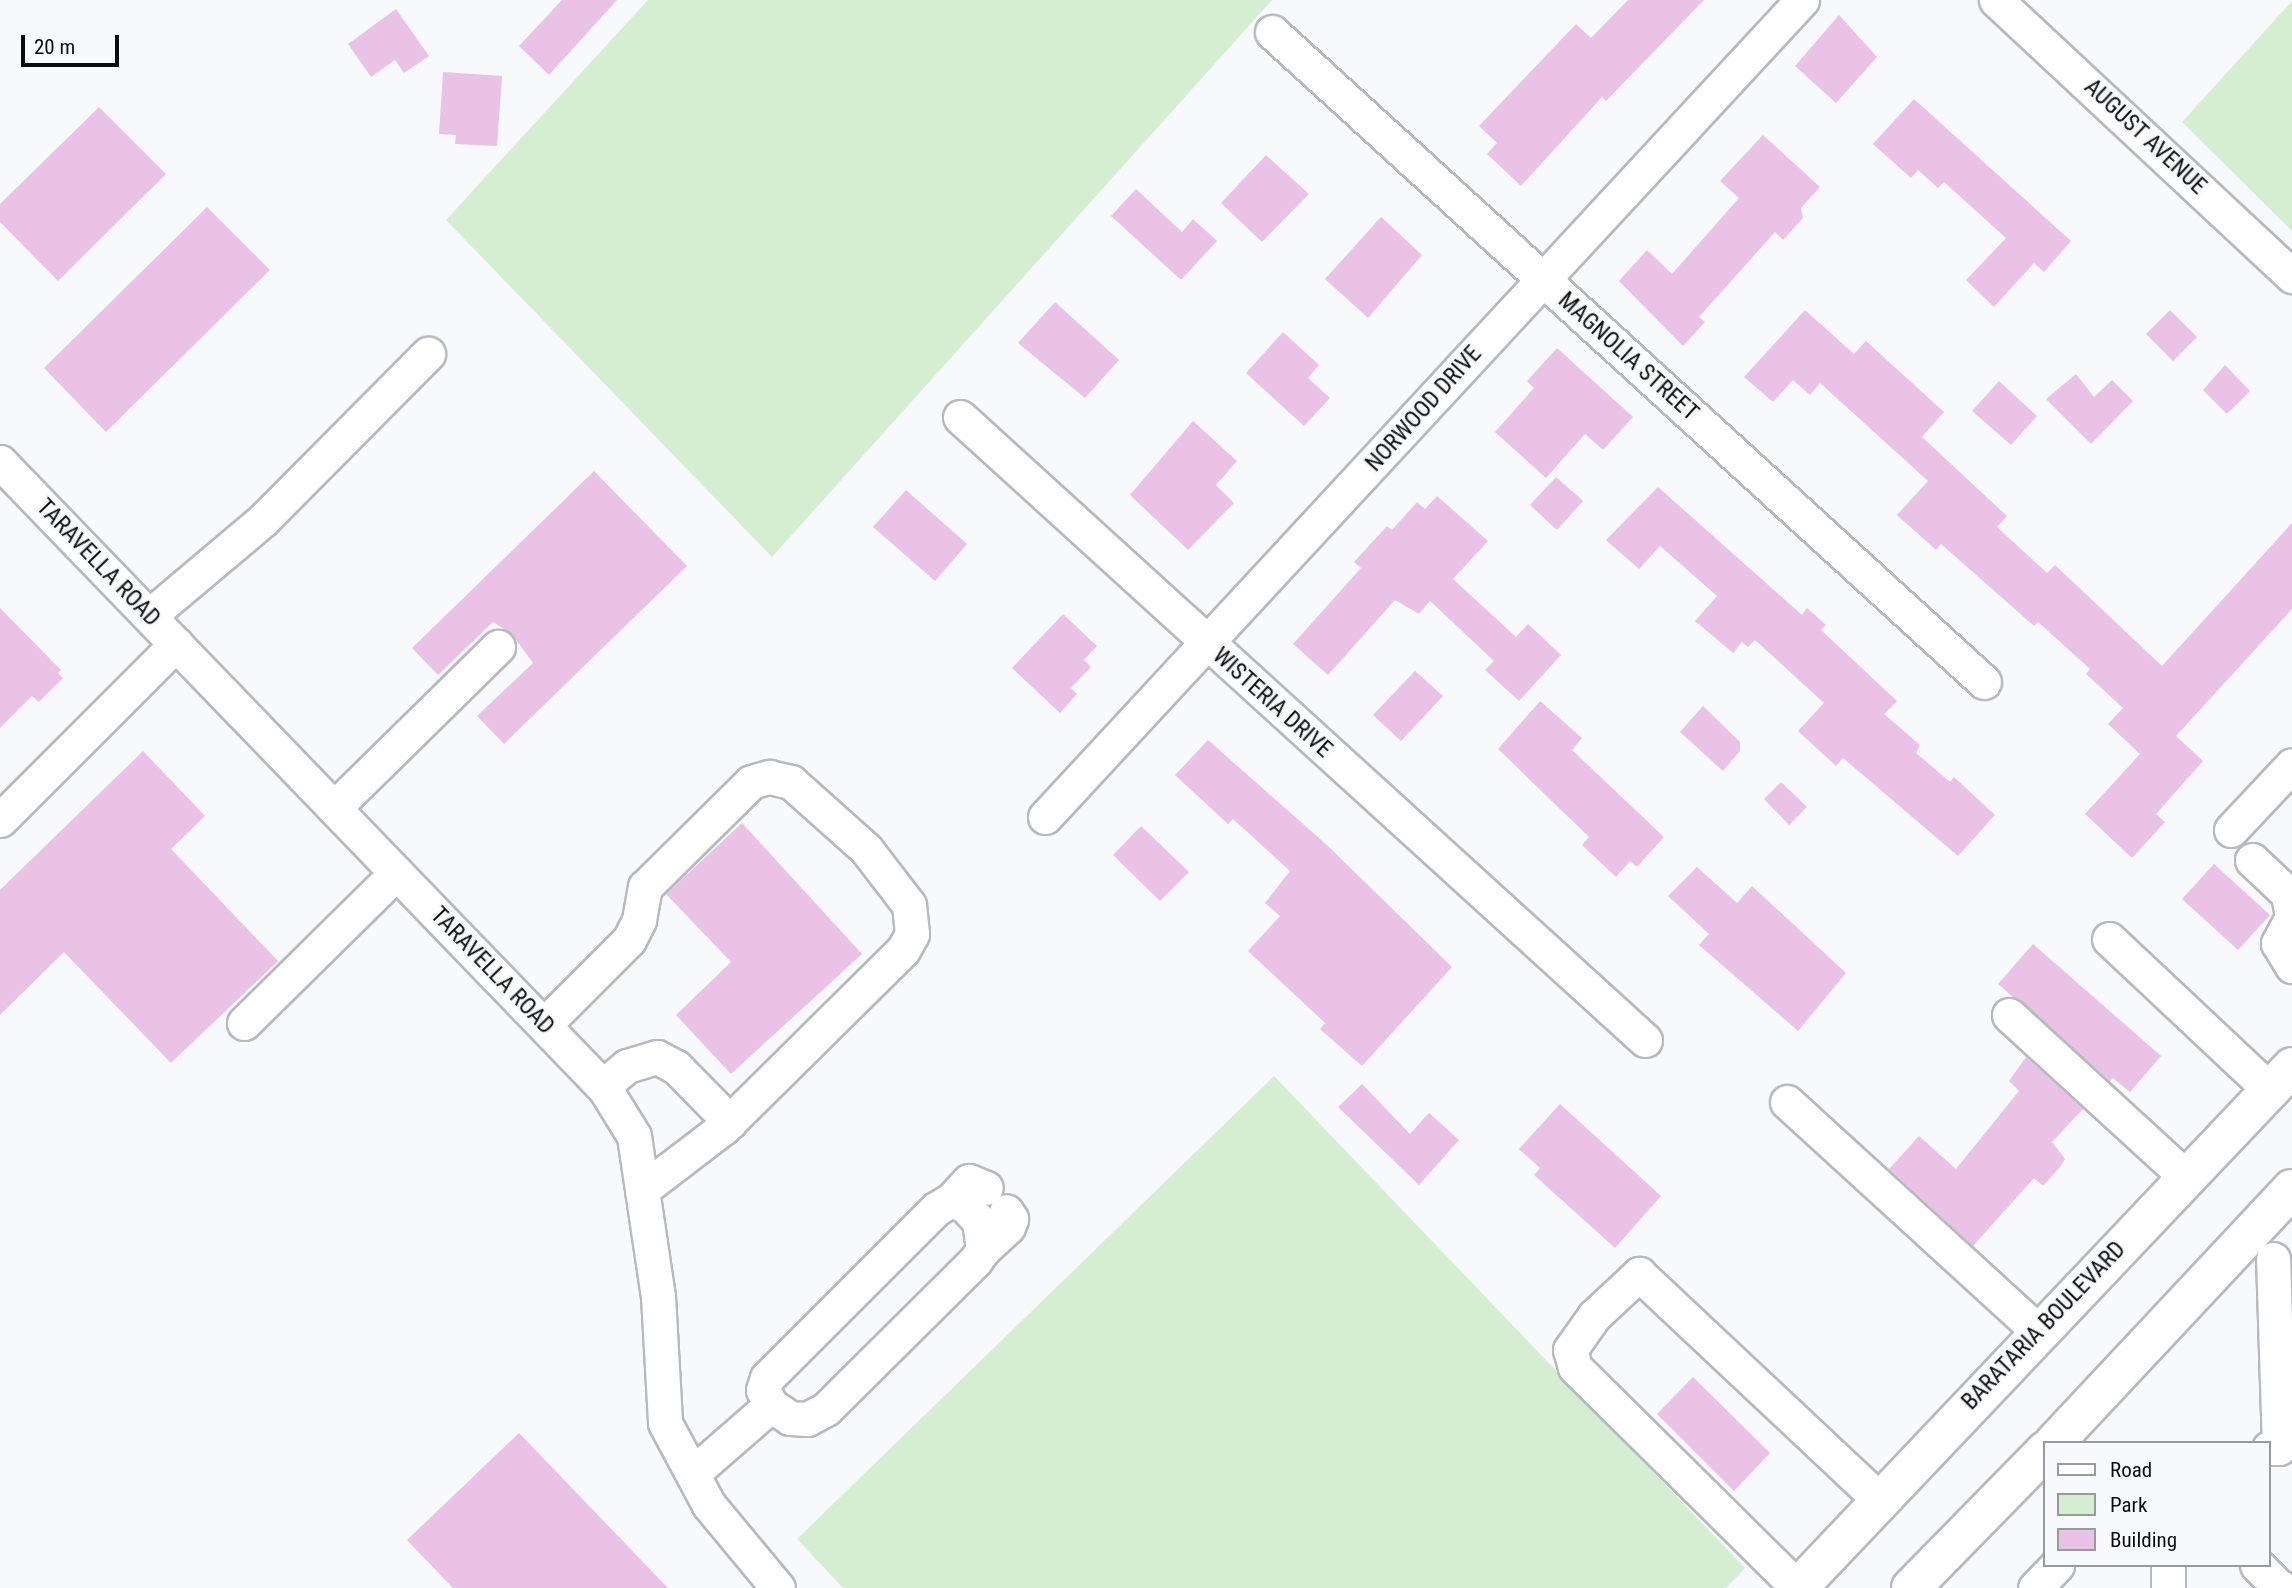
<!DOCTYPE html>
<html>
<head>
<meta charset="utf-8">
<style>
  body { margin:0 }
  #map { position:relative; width:2292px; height:1588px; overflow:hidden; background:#f7f9fc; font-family:"Roboto Condensed",sans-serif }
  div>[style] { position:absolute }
  .green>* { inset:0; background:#d5edd0 }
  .building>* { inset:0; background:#e9c2e6 }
  .roads { filter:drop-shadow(2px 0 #b7babd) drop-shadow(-2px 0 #b7babd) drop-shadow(0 2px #b7babd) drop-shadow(0 -2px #b7babd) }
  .minor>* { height:33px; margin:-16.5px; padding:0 16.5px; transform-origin:16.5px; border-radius:16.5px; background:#fff }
  .major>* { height:38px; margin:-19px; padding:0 19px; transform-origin:19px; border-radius:19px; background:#fff }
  span { translate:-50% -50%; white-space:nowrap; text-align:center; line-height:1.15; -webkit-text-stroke:5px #f7f9fc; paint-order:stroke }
  .street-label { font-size:23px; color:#0c0c0d }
  .legend { position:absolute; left:2043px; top:1441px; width:228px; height:126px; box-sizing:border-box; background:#f7f9fc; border:2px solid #999a9c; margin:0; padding:9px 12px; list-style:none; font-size:21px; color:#0c0c0d }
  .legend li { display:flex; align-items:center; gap:14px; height:35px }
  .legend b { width:35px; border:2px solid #999a9c }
  .scale { position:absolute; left:21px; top:35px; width:98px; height:32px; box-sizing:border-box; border:4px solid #0c0c0d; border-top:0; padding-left:9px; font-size:21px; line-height:24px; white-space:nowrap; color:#0c0c0d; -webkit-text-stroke:5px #f7f9fc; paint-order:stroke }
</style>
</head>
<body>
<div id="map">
  <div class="green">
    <div style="clip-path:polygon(648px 0,1272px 0,772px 557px,446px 220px)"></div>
    <div style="clip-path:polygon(2292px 1px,2292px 231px,2182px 122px)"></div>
    <div style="clip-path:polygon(1274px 1076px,1745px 1568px,1726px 1588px,843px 1588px,797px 1539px)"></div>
  </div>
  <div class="building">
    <div style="clip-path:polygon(562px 0,617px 0,549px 75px,519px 46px)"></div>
    <div style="clip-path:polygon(1628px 0,1704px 0,1606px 101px,1602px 97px,1521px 186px,1487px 154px,1497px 143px,1479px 126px,1576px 24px,1591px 38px)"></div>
    <div style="clip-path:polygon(396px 9px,429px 56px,404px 73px,395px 60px,371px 77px,348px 44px)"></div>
    <div style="clip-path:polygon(1839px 15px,1877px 57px,1836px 103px,1795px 66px)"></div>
    <div style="clip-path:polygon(443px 72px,502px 76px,497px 146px,455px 144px,456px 135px,439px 134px)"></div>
    <div style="clip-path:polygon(1914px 99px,2071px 241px,2044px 272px,2034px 263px,1994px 307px,1966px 280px,2006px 238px,1944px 182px,1938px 188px,1918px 170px,1911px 178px,1873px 144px)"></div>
    <div style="clip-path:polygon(99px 107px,166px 174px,58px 281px,0 222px,0 204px)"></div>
    <div style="clip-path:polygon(1763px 135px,1820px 187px,1801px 208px,1803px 218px,1783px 240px,1775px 232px,1699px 317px,1705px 322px,1683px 346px,1619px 281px,1647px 250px,1672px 274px,1739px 198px,1720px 181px)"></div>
    <div style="clip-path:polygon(1266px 155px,1309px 194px,1262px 242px,1221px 203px)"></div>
    <div style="clip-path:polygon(1136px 189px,1182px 232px,1193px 219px,1217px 241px,1181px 280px,1111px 216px)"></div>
    <div style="clip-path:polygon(207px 207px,270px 270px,106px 432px,44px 368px)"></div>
    <div style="clip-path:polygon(1381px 217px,1422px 255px,1368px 318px,1325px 279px)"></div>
    <div style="clip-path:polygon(1055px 302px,1119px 360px,1085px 398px,1018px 343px)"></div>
    <div style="clip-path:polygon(1805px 310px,1854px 354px,1866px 341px,1944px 412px,1922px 437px,2007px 516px,1997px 527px,2047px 573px,2055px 565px,2162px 666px,2292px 523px,2292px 609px,2176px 736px,2203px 761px,2156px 814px,2165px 822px,2132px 858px,2085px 814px,2140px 754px,2108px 724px,2123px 708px,2086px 674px,2090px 669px,2038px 622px,2034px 626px,1941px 544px,1936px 550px,1897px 515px,1928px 481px,1820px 383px,1810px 395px,1793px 380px,1773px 402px,1744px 377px)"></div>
    <div style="clip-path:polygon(2170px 310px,2197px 337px,2173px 361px,2146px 334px)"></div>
    <div style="clip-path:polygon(1283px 332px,1319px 365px,1308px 378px,1330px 398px,1304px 426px,1246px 373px)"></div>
    <div style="clip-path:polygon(1557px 348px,1633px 417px,1603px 450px,1585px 434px,1546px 478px,1495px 432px,1534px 388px,1527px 381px)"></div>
    <div style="clip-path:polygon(2225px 365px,2250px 391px,2227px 414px,2203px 390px)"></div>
    <div style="clip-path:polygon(2076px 374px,2094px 397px,2112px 380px,2133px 401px,2091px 444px,2046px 399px)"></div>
    <div style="clip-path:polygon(1999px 381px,2037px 416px,2011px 445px,1972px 411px)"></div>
    <div style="clip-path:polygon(1193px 421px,1237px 461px,1216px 485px,1234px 503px,1188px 550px,1130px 495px)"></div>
    <div style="clip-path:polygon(594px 471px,687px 566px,504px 744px,477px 716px,533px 663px,512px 634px,493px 622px,438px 675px,412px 648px)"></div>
    <div style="clip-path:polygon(1556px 477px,1583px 501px,1557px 530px,1530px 505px)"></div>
    <div style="clip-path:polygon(1658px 487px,1802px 615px,1807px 608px,1826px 625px,1821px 630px,1897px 701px,1884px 714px,1920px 745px,1916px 753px,1950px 782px,1954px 777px,1995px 815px,1958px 856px,1843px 758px,1836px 766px,1798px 731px,1824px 703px,1755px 640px,1748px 647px,1742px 642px,1733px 653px,1695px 621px,1717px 596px,1660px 546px,1639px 569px,1606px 540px)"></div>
    <div style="clip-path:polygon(906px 490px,967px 544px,935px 581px,873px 527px)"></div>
    <div style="clip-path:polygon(1437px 496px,1488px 541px,1453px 579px,1516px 637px,1528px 624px,1561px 655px,1519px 701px,1485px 670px,1494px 661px,1430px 601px,1419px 614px,1395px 600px,1328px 675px,1293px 644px,1361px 568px,1354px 562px,1387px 526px,1392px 530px,1417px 502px,1425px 509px)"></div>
    <div style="clip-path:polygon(0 608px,61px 670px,58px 673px,63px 678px,39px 702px,32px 696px,0 728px)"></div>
    <div style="clip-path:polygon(1063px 614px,1097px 646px,1084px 660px,1091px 667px,1071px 688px,1077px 694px,1060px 713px,1012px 668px)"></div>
    <div style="clip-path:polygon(1415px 671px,1443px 696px,1401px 741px,1373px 715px)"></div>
    <div style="clip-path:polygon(1540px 701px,1582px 738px,1572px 750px,1664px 837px,1637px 867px,1630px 861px,1616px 877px,1582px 845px,1589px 837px,1498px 749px)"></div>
    <div style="clip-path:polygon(1703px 706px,1740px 742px,1740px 751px,1723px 771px,1680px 732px)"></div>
    <div style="clip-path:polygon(1208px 740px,1329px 847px,1452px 967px,1362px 1066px,1320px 1029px,1325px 1023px,1248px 951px,1280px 916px,1265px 903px,1290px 871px,1233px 819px,1228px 824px,1175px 775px)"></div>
    <div style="clip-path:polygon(143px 751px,205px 816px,171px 849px,278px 961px,171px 1063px,64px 952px,0 1015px,0 890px)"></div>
    <div style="clip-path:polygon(1781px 782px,1807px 807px,1789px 825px,1764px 799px)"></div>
    <div style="clip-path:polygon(742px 823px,862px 954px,731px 1074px,676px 1015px,731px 962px,666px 894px)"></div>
    <div style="clip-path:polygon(1141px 826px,1189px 872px,1160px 901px,1113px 855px)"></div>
    <div style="clip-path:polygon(2214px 864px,2270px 915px,2238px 950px,2182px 899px)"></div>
    <div style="clip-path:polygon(1697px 867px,1737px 903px,1752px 886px,1846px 973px,1798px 1031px,1699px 945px,1709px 934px,1668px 896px)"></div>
    <div style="clip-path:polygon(2033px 944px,2161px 1056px,2130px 1092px,2113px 1078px,2110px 1081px,1998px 984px)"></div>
    <div style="clip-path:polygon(2026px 1057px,2083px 1109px,2052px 1142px,2065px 1159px,2060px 1167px,2043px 1186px,2034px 1178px,1973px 1246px,1889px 1169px,1919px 1136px,1956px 1169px,2019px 1091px,2009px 1081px)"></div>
    <div style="clip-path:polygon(1362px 1084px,1410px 1134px,1429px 1113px,1459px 1140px,1419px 1185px,1338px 1107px)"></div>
    <div style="clip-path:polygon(1560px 1104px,1661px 1196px,1615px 1248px,1534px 1175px,1540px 1168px,1519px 1149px)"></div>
    <div style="clip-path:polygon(1693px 1377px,1770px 1453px,1734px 1491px,1657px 1414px)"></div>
    <div style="clip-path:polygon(519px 1433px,668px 1588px,453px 1588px,407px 1540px)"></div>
  </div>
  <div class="roads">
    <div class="minor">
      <div style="left:1996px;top:0;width:405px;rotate:43deg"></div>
      <div style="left:1272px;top:32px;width:964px;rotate:42.39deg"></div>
      <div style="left:960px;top:417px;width:926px;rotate:42.29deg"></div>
      <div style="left:0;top:462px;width:871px;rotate:46.02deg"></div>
      <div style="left:605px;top:1089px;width:55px;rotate:58.3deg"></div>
      <div style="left:634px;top:1136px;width:162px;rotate:81.5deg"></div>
      <div style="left:658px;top:1296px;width:127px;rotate:86.8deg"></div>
      <div style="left:665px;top:1423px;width:93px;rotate:61.8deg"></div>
      <div style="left:709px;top:1505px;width:108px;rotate:50.3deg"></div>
      <div style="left:149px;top:616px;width:150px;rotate:-40.1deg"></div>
      <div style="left:264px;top:519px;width:233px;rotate:-45.2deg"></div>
      <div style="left:334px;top:808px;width:230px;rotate:-44.5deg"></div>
      <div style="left:1045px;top:817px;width:1114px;rotate:-47.18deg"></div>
      <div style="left:0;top:820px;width:249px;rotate:-45deg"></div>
      <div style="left:2231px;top:830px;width:89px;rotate:-46.8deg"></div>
      <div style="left:2252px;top:860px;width:50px;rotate:43.4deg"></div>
      <div style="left:2288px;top:894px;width:23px;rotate:80deg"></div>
      <div style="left:2292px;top:917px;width:30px;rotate:118deg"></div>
      <div style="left:2278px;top:943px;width:27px;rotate:59deg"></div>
      <div style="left:2109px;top:939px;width:221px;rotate:43.2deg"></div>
      <div style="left:2009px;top:1015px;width:243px;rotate:42.5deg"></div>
      <div style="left:244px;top:1023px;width:214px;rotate:-44.6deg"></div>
      <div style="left:544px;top:1025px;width:120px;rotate:-45deg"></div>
      <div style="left:629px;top:940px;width:22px;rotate:-63deg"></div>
      <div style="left:639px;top:920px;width:34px;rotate:-80deg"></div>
      <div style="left:645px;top:887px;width:149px;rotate:-44.7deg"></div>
      <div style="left:751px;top:782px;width:19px;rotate:-16deg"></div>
      <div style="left:769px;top:777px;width:23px;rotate:13deg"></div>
      <div style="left:791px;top:782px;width:101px;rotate:41.8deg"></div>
      <div style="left:866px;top:849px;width:71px;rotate:52.5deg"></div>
      <div style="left:909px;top:905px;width:29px;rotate:84deg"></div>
      <div style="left:912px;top:934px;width:18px;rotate:119deg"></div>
      <div style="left:903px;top:950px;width:253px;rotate:135.3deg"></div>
      <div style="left:723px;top:1128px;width:102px;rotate:142.6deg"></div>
      <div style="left:603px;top:1086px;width:31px;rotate:-40deg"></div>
      <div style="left:627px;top:1066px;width:31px;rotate:-17deg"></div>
      <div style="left:657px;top:1057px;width:21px;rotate:28deg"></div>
      <div style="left:676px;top:1067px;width:77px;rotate:45.5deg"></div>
      <div style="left:1787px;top:1102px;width:340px;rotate:42.4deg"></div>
      <div style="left:951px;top:1200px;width:15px;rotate:23deg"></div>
      <div style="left:965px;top:1206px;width:21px;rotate:47deg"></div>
      <div style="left:979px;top:1221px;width:29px;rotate:82deg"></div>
      <div style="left:983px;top:1250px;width:14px;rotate:126deg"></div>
      <div style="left:975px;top:1261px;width:210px;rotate:135.2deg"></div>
      <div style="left:826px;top:1409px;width:21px;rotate:152deg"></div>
      <div style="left:807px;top:1419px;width:17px;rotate:-177deg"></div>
      <div style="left:790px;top:1418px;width:23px;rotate:-146deg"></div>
      <div style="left:771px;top:1405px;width:17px;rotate:-118deg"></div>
      <div style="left:763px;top:1390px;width:13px;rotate:-72deg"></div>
      <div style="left:767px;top:1378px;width:239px;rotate:-45deg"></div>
      <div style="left:936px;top:1209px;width:17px;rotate:-31deg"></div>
      <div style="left:951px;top:1200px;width:26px;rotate:-47deg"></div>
      <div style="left:969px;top:1181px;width:18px;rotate:22deg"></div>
      <div style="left:983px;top:1250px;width:34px;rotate:-43deg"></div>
      <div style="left:1008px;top:1227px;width:9px;rotate:-69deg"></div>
      <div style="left:1011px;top:1219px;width:9px;rotate:-122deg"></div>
      <div style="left:2269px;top:1448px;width:10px"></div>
      <div style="left:2279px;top:1448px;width:189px;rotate:-91.8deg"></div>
      <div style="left:693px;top:1473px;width:103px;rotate:-41.1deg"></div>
      <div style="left:2257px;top:1565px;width:33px;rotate:44deg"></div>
      <div style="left:1798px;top:1588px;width:314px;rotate:-135.3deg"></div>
      <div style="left:1575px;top:1367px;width:18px;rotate:-106deg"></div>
      <div style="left:1570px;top:1350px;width:42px;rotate:-54.8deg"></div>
      <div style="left:1594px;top:1316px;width:62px;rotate:-43deg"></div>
      <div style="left:1639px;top:1274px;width:330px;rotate:43.2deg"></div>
      <div style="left:2035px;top:1588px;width:32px;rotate:-46deg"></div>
      <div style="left:2168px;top:1588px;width:23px;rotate:-90deg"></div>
    </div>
    <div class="major">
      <div style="left:2054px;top:1443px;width:348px;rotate:-46.9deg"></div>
      <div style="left:1798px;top:1588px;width:718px;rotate:-46.52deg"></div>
      <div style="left:1911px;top:1588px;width:192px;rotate:-45.6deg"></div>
    </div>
  </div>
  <div class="street-label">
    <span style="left:2145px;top:137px;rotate:43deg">AUGUST AVENUE</span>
    <span style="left:1628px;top:357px;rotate:42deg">MAGNOLIA STREET</span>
    <span style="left:1424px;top:409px;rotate:-48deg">NORWOOD DRIVE</span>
    <span style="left:98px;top:563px;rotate:46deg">TARAVELLA ROAD</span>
    <span style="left:1272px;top:703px;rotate:42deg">WISTERIA DRIVE</span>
    <span style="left:492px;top:971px;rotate:46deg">TARAVELLA ROAD</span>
    <span style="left:2044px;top:1326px;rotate:-46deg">BARATARIA BOULEVARD</span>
  </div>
  <ul class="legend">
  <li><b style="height:9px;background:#fff"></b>Road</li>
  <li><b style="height:19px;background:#d5edd0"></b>Park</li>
  <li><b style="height:19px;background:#e9c2e6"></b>Building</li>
  </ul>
  <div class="scale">20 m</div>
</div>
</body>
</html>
